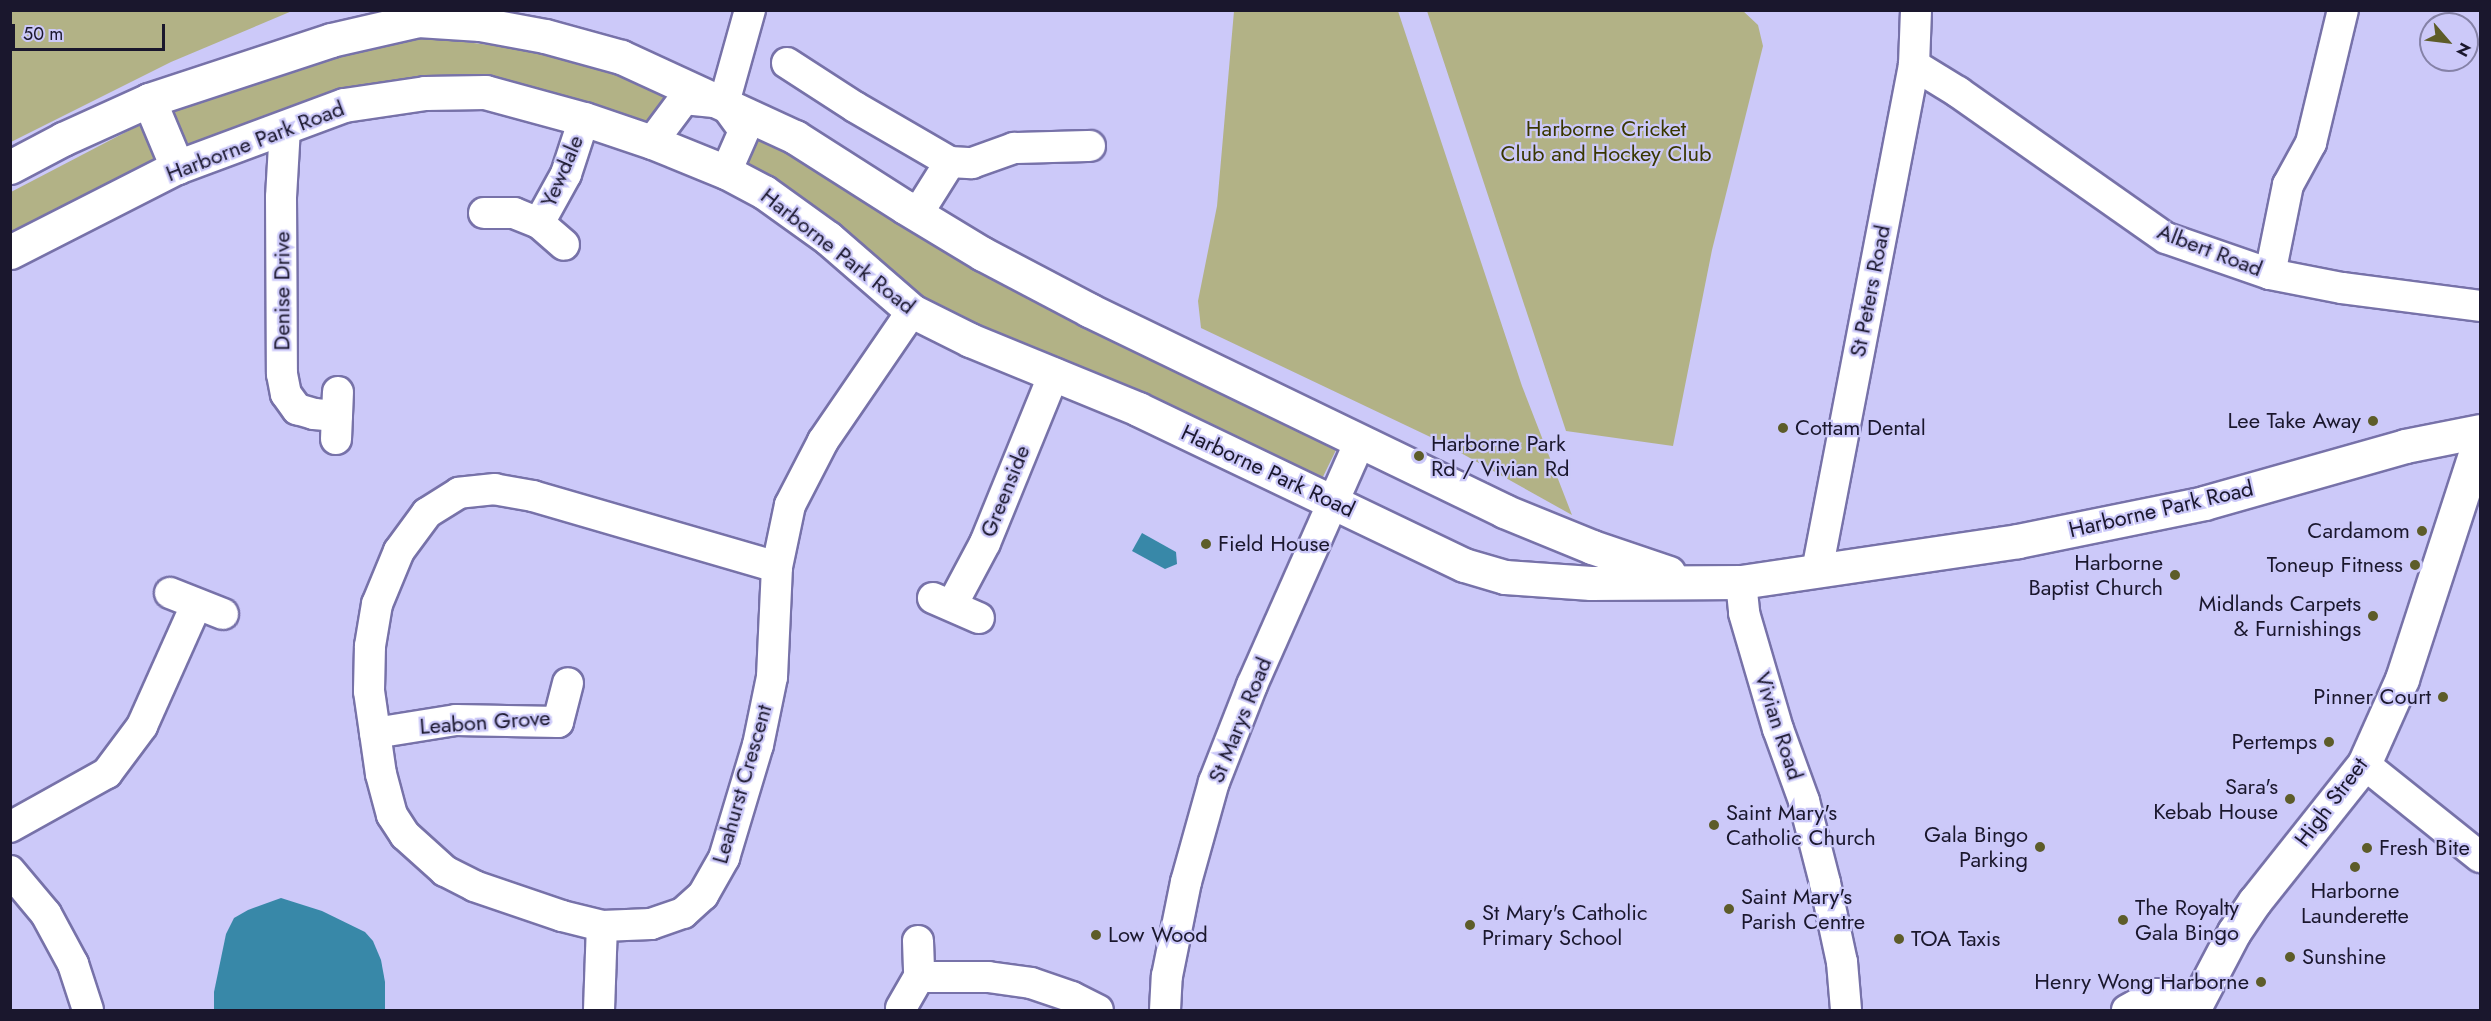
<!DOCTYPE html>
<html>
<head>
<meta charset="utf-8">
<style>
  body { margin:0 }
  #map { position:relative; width:2491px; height:1021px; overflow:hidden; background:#ccc9f9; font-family:Jost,sans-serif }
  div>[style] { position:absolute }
  .green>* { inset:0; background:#b2b286 }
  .water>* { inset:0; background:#3888a8 }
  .roads { filter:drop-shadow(2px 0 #7772a9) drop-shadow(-2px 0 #7772a9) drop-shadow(0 2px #7772a9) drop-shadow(0 -2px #7772a9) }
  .minor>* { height:30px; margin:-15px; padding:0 15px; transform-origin:15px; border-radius:15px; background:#fff }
  .major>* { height:33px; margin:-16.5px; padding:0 16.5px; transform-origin:16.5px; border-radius:16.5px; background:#fff }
  .dots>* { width:16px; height:16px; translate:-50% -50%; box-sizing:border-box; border:3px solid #ccc9f9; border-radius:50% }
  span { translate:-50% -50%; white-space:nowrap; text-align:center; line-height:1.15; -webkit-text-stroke:4.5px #ccc9f9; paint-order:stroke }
  .park-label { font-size:22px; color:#393700 }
  .street-label { font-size:22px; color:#1a172d }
  .poi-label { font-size:22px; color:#1a172d }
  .right { translate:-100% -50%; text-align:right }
  .left { translate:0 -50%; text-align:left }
  .frame { position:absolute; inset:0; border:12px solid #1a172d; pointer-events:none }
  .north { position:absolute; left:2419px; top:12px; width:60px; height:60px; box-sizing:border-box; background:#ccc9f9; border:2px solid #8582a7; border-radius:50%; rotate:118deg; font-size:16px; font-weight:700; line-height:24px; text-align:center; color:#1a172d }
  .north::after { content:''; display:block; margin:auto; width:21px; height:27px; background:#5d5c29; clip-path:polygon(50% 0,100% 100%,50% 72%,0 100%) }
  .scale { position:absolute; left:12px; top:24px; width:153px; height:27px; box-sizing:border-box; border:3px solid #1a172d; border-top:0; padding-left:8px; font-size:18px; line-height:21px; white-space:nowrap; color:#1a172d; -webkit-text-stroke:4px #ccc9f9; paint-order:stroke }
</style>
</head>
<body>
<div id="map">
  <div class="green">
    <div style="clip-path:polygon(11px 10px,292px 10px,292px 11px,171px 62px,11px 142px)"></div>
    <div style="clip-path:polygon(1742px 10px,1758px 25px,1763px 46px,1712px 250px,1673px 446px,1566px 431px,1427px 11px)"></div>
    <div style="clip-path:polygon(1234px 11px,1398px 11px,1522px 386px,1572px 515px,1443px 443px,1201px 328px,1198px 301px,1217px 206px)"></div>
    <div style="clip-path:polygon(417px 36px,563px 54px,674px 93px,648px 130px,410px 87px,11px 238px,11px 192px,170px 109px,284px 65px)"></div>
    <div style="clip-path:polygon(773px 138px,998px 277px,1336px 450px,1319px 485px,924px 309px,748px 176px,745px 156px,756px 141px)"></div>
  </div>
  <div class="water">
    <div style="clip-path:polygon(1142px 533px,1176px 552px,1177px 564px,1165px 569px,1132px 551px)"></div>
    <div style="clip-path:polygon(281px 898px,322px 911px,365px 932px,373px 941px,381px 960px,385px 982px,385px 1010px,214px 1010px,214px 992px,226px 934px,234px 918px,248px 910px)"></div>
  </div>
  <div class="roads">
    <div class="minor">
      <div style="left:787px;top:63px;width:81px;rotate:32.9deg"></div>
      <div style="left:855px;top:107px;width:110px;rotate:30.1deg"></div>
      <div style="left:1914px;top:65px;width:52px;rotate:31.5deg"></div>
      <div style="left:1958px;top:92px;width:254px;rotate:35.1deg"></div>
      <div style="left:2166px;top:238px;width:110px;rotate:19.1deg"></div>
      <div style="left:2270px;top:274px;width:73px;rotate:11deg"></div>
      <div style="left:2342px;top:288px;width:139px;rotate:7.4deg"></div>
      <div style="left:724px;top:103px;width:97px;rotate:-74.4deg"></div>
      <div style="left:285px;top:128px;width:69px;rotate:93.3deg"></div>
      <div style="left:281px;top:197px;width:177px;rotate:89.7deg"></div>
      <div style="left:282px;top:374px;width:20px;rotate:79deg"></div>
      <div style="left:286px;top:394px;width:19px;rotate:54deg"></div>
      <div style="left:297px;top:409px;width:18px;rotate:16deg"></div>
      <div style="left:314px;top:414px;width:23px;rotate:5deg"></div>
      <div style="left:652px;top:142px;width:54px;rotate:-53.3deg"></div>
      <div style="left:684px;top:99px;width:40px;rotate:5.7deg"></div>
      <div style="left:724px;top:103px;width:34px;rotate:54deg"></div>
      <div style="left:744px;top:131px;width:45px;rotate:113.7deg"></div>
      <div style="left:484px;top:213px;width:30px"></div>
      <div style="left:514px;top:213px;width:27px;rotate:22deg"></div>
      <div style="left:539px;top:223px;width:56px;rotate:-61.1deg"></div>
      <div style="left:566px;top:174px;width:58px;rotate:-71.9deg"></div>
      <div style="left:918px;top:213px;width:60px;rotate:-57.9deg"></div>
      <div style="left:950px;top:162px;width:22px;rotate:3deg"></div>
      <div style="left:972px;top:163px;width:45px;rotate:-19.7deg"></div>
      <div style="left:1014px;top:148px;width:76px;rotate:-1.5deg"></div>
      <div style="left:539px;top:223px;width:33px;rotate:41deg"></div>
      <div style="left:2270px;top:274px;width:91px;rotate:-78.6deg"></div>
      <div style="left:2288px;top:185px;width:48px;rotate:-61.3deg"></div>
      <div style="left:2311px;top:143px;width:137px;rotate:-76.5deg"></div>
      <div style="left:336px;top:439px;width:47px;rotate:-87.6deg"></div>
      <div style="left:777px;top:567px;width:254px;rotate:-163.8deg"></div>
      <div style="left:533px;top:496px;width:39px;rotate:-170deg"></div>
      <div style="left:495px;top:489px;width:36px;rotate:174deg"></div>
      <div style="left:459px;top:493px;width:38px;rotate:148deg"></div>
      <div style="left:427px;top:513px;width:47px;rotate:126.4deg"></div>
      <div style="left:399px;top:551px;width:57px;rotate:112.5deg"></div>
      <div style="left:377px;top:604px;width:43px;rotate:99.5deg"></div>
      <div style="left:370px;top:646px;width:45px;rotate:91.3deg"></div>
      <div style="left:369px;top:691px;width:84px;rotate:81.8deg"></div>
      <div style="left:381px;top:774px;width:42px;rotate:75deg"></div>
      <div style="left:392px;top:815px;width:24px;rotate:57deg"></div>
      <div style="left:405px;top:835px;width:54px;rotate:42deg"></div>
      <div style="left:445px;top:871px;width:33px;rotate:27deg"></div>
      <div style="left:474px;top:886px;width:93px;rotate:18.8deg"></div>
      <div style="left:562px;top:916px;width:41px;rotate:14deg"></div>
      <div style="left:602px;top:926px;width:49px;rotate:-2.3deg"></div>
      <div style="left:651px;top:924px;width:34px;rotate:-19deg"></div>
      <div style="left:683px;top:913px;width:27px;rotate:-42deg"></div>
      <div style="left:703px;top:895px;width:43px;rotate:-60.4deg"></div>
      <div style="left:724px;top:858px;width:118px;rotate:-73.3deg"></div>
      <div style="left:758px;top:745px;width:69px;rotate:-78.4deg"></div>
      <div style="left:772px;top:677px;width:110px;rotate:-87.4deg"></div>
      <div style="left:777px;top:567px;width:63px;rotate:-78.2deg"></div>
      <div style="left:790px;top:505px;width:72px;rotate:-62.7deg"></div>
      <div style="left:823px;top:441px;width:158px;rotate:-55.6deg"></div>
      <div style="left:1817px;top:571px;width:515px;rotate:-79.15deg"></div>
      <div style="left:1914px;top:65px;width:55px;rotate:-87.9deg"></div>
      <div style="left:1741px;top:582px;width:31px;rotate:84deg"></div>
      <div style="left:1744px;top:613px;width:121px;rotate:73.7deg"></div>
      <div style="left:1778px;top:729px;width:77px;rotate:70.1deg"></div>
      <div style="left:1804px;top:801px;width:85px;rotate:75.6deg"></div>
      <div style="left:1825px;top:883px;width:81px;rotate:77.9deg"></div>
      <div style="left:1842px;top:962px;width:48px;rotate:85.2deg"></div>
      <div style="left:170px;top:593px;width:57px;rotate:21.6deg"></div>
      <div style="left:933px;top:598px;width:50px;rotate:23.5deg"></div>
      <div style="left:952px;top:605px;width:70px;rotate:-62deg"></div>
      <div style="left:985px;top:543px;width:183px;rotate:-67.8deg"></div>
      <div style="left:375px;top:733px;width:82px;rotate:-9.1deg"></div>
      <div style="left:456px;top:720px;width:102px;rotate:1.1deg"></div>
      <div style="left:558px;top:722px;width:40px;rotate:-75.6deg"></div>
      <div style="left:2364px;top:764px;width:149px;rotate:38.7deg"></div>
      <div style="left:10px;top:827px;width:111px;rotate:-29.1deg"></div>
      <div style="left:107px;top:773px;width:59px;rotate:-53.3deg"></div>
      <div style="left:142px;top:726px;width:133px;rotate:-65.9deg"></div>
      <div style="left:10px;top:871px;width:56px;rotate:50.1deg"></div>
      <div style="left:46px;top:914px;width:57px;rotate:61.6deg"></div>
      <div style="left:73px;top:964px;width:48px;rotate:71.9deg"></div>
      <div style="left:918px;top:941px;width:36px;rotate:88deg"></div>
      <div style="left:919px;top:977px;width:69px"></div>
      <div style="left:988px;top:977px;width:43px;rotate:7.9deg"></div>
      <div style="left:1031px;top:983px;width:43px;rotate:18.9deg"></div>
      <div style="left:1072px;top:997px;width:29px;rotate:27deg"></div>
      <div style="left:901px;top:1008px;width:36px;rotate:-60deg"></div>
      <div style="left:599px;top:1010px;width:84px;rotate:-88deg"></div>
      <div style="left:1165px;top:1010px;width:34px;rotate:-87deg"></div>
      <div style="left:1167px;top:976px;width:96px;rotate:-78.6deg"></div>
      <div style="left:1186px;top:882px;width:104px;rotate:-74.4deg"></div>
      <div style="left:1214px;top:782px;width:104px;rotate:-68.6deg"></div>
      <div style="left:1252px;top:685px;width:265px;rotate:-66.1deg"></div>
      <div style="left:2127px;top:1010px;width:33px;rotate:-29deg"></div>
      <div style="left:2156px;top:994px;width:42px;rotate:2.7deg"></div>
    </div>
    <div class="major">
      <div style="left:149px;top:100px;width:73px;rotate:67.3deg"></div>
      <div style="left:10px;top:167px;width:60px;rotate:-27.8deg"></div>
      <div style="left:63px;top:139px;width:94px;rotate:-24.4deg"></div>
      <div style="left:149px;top:100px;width:192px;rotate:-18.2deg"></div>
      <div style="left:331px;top:40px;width:89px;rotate:-12.9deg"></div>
      <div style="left:418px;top:20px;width:62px;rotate:3.7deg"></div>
      <div style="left:480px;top:24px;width:66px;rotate:10.5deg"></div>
      <div style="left:545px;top:36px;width:79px;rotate:15.4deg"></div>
      <div style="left:621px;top:57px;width:192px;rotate:24.7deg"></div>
      <div style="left:795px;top:137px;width:130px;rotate:32.5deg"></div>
      <div style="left:905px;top:207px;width:91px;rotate:31.1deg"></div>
      <div style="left:983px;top:254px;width:120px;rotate:27.8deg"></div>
      <div style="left:1089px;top:310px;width:461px;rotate:25.8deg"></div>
      <div style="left:1504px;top:511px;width:95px;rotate:22.2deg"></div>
      <div style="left:1592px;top:547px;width:81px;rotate:18.7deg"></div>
      <div style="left:10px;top:252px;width:187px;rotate:-27deg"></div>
      <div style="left:177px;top:167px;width:178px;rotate:-20.4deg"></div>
      <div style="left:344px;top:105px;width:82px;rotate:-8.4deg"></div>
      <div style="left:425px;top:93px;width:60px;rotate:-1deg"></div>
      <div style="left:485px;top:92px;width:103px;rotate:15.3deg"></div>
      <div style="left:584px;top:119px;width:72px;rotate:18.7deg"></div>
      <div style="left:652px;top:142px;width:80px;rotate:22.1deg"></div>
      <div style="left:726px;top:172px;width:43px;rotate:27.8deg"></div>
      <div style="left:764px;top:192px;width:79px;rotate:35.7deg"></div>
      <div style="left:828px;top:238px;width:111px;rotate:41deg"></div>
      <div style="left:912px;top:311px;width:65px;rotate:26.6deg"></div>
      <div style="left:970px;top:340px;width:182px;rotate:22.3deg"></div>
      <div style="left:1138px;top:409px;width:361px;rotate:25.6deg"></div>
      <div style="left:1464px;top:565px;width:43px;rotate:16.3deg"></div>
      <div style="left:1505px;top:577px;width:86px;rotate:4deg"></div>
      <div style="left:1591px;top:583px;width:150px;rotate:-0.4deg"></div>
      <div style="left:1741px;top:582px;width:280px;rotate:-8.4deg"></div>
      <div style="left:2018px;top:541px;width:190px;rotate:-11.5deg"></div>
      <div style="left:2204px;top:503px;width:209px;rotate:-15.8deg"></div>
      <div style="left:2405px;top:446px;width:76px;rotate:-11.3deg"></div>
      <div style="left:2193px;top:1010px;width:88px;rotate:-62.3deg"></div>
      <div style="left:2234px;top:932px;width:37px;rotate:-56deg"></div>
      <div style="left:2255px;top:901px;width:175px;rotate:-51.5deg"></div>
      <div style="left:2364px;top:764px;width:93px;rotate:-65.9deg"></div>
      <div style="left:2402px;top:679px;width:252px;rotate:-72deg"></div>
    </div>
  </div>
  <div class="dots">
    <div style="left:2373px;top:421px;background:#5d5c29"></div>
    <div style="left:1783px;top:428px;background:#5d5c29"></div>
    <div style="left:1419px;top:456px;background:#5d5c29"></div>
    <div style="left:2422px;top:531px;background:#5d5c29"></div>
    <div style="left:1206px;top:544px;background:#5d5c29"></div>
    <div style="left:2415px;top:565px;background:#5d5c29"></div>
    <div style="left:2175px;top:575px;background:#5d5c29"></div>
    <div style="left:2373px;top:616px;background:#5d5c29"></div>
    <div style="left:2443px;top:697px;background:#5d5c29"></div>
    <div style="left:2329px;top:742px;background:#5d5c29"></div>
    <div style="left:2290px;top:799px;background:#5d5c29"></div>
    <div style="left:1714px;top:825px;background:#5d5c29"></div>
    <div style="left:2040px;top:847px;background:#5d5c29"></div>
    <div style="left:2367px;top:848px;background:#5d5c29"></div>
    <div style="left:2355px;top:867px;background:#5d5c29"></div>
    <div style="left:1729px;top:909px;background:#5d5c29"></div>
    <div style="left:2123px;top:920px;background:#5d5c29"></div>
    <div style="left:1470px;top:925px;background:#5d5c29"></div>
    <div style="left:1096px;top:935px;background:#5d5c29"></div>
    <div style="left:1899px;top:939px;background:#5d5c29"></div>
    <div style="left:2290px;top:957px;background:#5d5c29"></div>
    <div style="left:2261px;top:982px;background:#5d5c29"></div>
  </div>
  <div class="park-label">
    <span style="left:1606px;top:141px">Harborne Cricket<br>Club and Hockey Club</span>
  </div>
  <div class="street-label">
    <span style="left:255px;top:141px;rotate:-21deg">Harborne Park Road</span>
    <span style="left:562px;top:171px;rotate:-67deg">Yewdale</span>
    <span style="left:2210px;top:250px;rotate:21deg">Albert Road</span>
    <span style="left:838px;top:251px;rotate:38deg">Harborne Park Road</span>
    <span style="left:282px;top:291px;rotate:-90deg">Denise Drive</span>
    <span style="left:1870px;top:291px;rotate:-79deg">St Peters Road</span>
    <span style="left:1268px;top:471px;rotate:25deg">Harborne Park Road</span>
    <span style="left:1005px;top:491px;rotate:-68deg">Greenside</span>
    <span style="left:2161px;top:509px;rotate:-13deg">Harborne Park Road</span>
    <span style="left:1240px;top:720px;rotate:-68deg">St Marys Road</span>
    <span style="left:485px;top:722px;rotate:-4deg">Leabon Grove</span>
    <span style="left:1779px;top:726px;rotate:72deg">Vivian Road</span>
    <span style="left:742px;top:784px;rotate:-74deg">Leahurst Crescent</span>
    <span style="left:2331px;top:802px;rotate:-53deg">High Street</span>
  </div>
  <div class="poi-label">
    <span class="right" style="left:2361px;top:421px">Lee Take Away</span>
    <span class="left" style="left:1795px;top:428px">Cottam Dental</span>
    <span class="left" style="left:1431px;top:456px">Harborne Park<br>Rd / Vivian Rd</span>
    <span class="right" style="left:2410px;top:531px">Cardamom</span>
    <span class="left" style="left:1218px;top:544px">Field House</span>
    <span class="right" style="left:2163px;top:575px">Harborne<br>Baptist Church</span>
    <span class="right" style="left:2403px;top:565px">Toneup Fitness</span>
    <span class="right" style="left:2361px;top:616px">Midlands Carpets<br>&amp; Furnishings</span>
    <span class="right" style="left:2431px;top:697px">Pinner Court</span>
    <span class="right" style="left:2317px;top:742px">Pertemps</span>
    <span class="right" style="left:2278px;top:799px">Sara's<br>Kebab House</span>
    <span class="left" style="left:1726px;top:825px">Saint Mary's<br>Catholic Church</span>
    <span class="right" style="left:2028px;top:847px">Gala Bingo<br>Parking</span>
    <span class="left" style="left:2379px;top:848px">Fresh Bite</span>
    <span style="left:2355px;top:903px">Harborne<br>Launderette</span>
    <span class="left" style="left:1741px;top:909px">Saint Mary's<br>Parish Centre</span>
    <span class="left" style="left:2135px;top:920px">The Royalty<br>Gala Bingo</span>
    <span class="left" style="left:1482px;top:925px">St Mary's Catholic<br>Primary School</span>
    <span class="left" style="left:1108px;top:935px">Low Wood</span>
    <span class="left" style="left:1911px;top:939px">TOA Taxis</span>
    <span class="left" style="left:2302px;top:957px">Sunshine</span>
    <span class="right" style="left:2249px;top:982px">Henry Wong Harborne</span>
  </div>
  <div class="frame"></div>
  <div class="north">N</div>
  <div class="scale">50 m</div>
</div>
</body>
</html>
